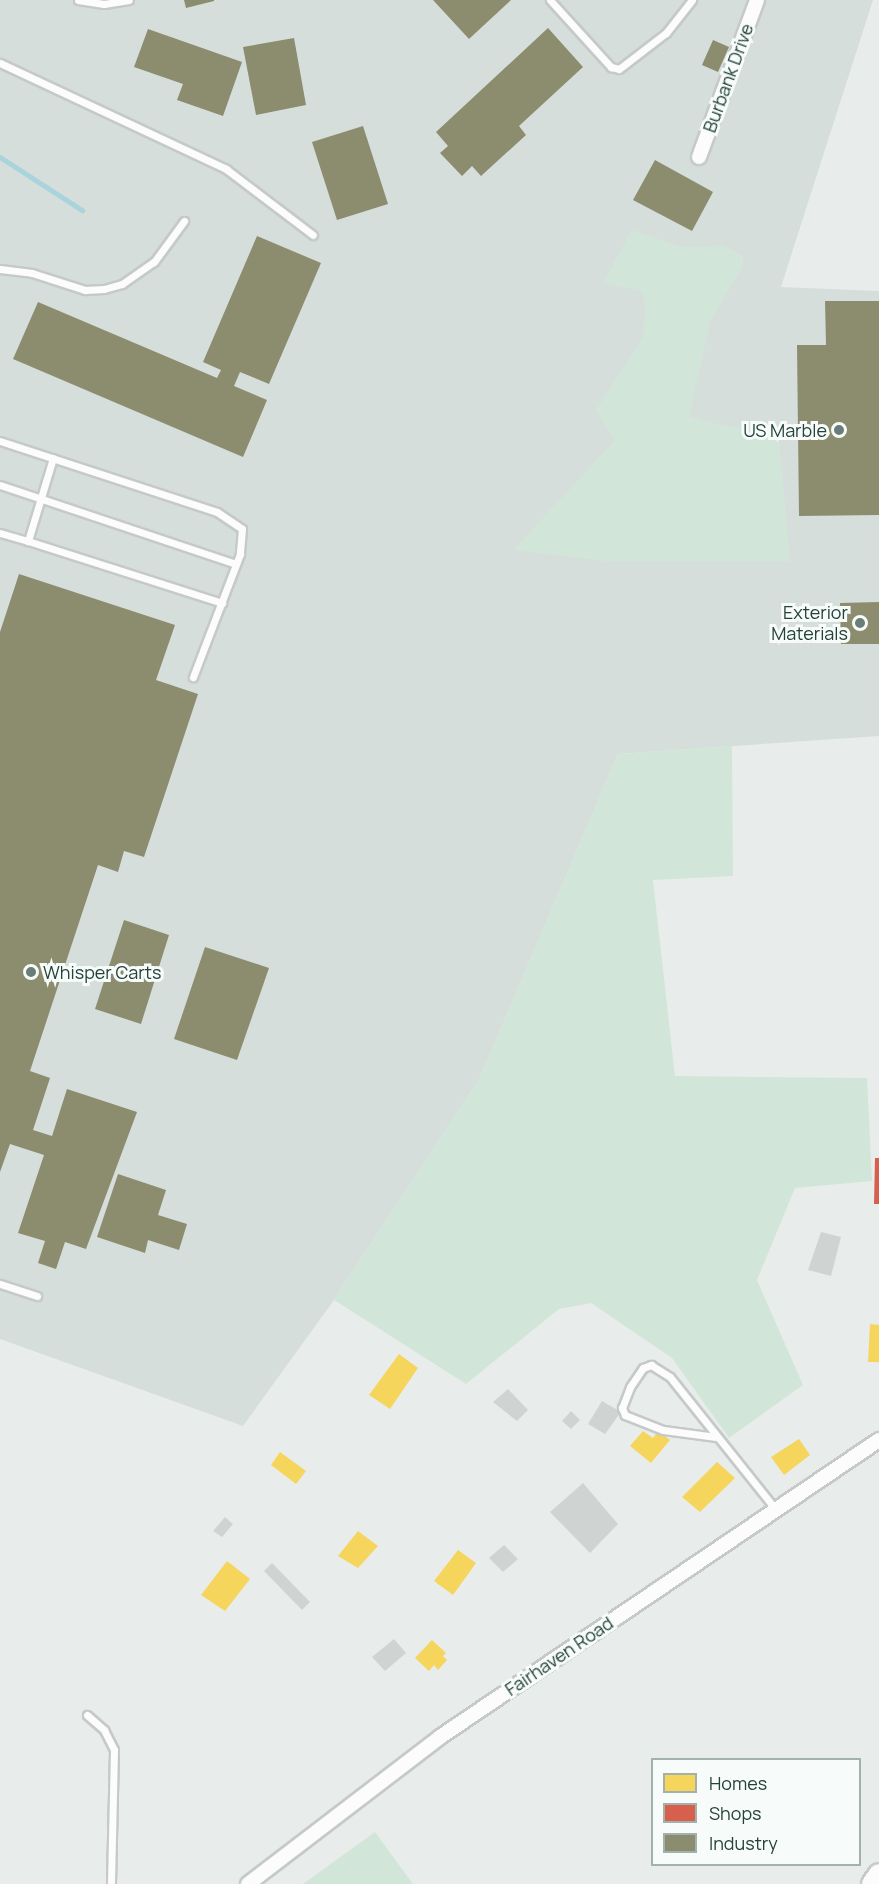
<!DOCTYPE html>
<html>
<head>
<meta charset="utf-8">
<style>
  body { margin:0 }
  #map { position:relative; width:879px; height:1884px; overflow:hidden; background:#e8edeb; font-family:Manrope,sans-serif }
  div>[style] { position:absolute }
  .built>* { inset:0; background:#d6dedb }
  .green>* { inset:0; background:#d1e6d8 }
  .homes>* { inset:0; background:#f6d55c }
  .shops>* { inset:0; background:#d6604d }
  .industry>* { inset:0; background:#8c8c6e }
  .stream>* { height:4.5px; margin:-2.25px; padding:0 2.25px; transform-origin:2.25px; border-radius:2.25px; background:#a9d4db }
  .building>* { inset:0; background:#cfd4d2 }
  .roads { filter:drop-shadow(2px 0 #c5cac8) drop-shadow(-2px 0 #c5cac8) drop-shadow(0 2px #c5cac8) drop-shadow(0 -2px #c5cac8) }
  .service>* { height:7px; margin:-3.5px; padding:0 3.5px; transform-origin:3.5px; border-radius:3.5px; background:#fcfcfc }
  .minor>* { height:14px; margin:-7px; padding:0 7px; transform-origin:7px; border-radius:7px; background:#fcfcfc }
  .secondary>* { height:20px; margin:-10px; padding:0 10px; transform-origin:10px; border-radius:10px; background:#fcfcfc }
  .dots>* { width:16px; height:16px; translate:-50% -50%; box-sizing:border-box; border:3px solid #f7fbf9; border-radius:50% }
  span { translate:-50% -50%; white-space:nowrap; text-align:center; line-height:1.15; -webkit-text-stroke:6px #f7fbf9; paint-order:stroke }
  .street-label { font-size:18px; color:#24423a }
  .poi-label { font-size:18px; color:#24423a }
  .right { translate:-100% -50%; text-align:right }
  .left { translate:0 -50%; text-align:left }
  .legend { position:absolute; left:651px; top:1758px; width:210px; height:108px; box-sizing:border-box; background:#f7fbf9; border:2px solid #a3b1ad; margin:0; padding:8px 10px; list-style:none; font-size:18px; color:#24423a }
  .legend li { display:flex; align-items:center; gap:12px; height:30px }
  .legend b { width:30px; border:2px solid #a3b1ad }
</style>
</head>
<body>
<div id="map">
  <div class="built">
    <div style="clip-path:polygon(0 0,873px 0,781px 287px,879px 291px,879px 736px,618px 754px,480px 1078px,334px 1300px,243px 1426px,0 1339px)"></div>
  </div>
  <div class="green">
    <div style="clip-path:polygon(632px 230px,680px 247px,724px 246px,742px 255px,743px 265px,710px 322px,689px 417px,779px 438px,790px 561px,605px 561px,514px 550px,615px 440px,596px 410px,643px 338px,646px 308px,642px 291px,603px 283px)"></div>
    <div style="clip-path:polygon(732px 746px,733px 876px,653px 880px,675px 1076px,867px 1078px,872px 1181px,795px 1188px,757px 1280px,803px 1385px,729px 1438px,672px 1358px,591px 1303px,559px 1309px,466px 1384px,334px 1300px,480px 1078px,618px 754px)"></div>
    <div style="clip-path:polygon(375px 1832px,413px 1884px,303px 1884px)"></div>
  </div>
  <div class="homes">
    <div style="clip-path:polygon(870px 1324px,879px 1325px,879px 1362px,868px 1362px)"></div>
    <div style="clip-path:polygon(399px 1354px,418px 1368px,390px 1409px,369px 1395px)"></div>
    <div style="clip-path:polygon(643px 1431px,653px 1438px,658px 1431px,670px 1440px,651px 1463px,630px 1446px)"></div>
    <div style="clip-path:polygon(799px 1439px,810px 1455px,784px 1475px,771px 1457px)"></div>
    <div style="clip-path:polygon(280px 1452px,306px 1471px,296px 1484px,271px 1465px)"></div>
    <div style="clip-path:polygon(717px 1462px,735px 1478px,700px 1512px,682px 1497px)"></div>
    <div style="clip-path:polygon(358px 1531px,378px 1546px,358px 1568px,338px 1556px)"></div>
    <div style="clip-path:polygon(458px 1550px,476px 1563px,453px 1595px,434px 1581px)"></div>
    <div style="clip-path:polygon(227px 1561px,250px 1579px,225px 1611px,201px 1595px)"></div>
    <div style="clip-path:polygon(432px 1640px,446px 1653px,443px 1656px,447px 1660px,438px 1670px,434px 1665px,429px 1671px,415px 1658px)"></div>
  </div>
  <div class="shops">
    <div style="clip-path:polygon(875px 1158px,879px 1158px,879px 1204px,874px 1204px)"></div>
  </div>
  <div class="industry">
    <div style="clip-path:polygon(184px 0,214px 0,214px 1px,186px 8px)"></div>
    <div style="clip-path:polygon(433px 0,511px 0,469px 39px)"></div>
    <div style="clip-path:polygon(548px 28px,583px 67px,519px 126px,526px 135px,481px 176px,472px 166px,462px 176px,440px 153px,448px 146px,436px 132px)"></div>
    <div style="clip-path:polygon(148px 29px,242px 62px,223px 116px,177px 100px,183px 84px,134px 67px)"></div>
    <div style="clip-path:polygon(294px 38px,306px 105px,256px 115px,243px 47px)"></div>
    <div style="clip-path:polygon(713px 40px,729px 47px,718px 72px,702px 65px)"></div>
    <div style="clip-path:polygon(363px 126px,388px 204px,337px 220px,312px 142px)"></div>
    <div style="clip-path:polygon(655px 160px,713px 192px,692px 231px,633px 200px)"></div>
    <div style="clip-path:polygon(257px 236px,321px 263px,269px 384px,240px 372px,234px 386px,267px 400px,243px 457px,13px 359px,38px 302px,217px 378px,221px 370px,203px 362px)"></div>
    <div style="clip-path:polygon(825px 301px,879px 301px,879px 515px,799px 516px,797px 345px,826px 345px)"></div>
    <div style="clip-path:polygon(19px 574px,175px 625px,156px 680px,198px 694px,144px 857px,124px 851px,118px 872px,98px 865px,30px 1071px,50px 1078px,33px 1130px,52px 1136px,67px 1089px,137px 1112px,86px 1249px,65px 1242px,56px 1269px,38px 1263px,45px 1241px,18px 1233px,44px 1155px,10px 1144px,0 1172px,0 632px)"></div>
    <div style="clip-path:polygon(879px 602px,879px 644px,841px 644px,840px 603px)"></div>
    <div style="clip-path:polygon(124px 920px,169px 935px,141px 1024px,95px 1009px)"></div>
    <div style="clip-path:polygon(205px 947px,269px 968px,237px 1060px,174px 1039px)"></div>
    <div style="clip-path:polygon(118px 1174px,166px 1190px,158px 1215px,187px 1224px,179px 1250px,148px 1240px,145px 1253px,97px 1237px)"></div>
  </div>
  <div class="stream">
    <div style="left:0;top:157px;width:98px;rotate:32.9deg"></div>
  </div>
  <div class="building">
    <div style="clip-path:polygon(821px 1232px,841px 1237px,831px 1276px,808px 1270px)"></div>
    <div style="clip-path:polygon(508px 1389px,528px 1410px,517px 1421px,493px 1402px)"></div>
    <div style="clip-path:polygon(602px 1401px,621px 1412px,605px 1434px,588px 1424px)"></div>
    <div style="clip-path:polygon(571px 1411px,580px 1420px,571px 1429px,562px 1421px)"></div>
    <div style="clip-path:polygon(583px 1483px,618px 1524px,590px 1553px,550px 1512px)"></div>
    <div style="clip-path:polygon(225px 1517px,233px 1524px,222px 1537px,213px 1531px)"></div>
    <div style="clip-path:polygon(504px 1545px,518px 1559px,503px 1572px,489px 1558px)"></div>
    <div style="clip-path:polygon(272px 1563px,310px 1602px,302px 1610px,264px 1571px)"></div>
    <div style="clip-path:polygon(394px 1639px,406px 1653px,385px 1671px,372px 1657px)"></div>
  </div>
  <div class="roads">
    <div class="service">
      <div style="left:78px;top:0;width:26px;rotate:9deg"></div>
      <div style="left:104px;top:4px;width:25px;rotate:-9deg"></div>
      <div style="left:550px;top:0;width:91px;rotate:47.7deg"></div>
      <div style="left:611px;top:67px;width:8px;rotate:14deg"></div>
      <div style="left:619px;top:69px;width:59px;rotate:-37.5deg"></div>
      <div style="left:666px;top:33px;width:42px;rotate:-51.8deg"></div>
      <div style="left:0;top:63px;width:250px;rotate:25.1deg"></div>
      <div style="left:226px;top:169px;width:109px;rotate:37.2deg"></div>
      <div style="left:0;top:269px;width:32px;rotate:7deg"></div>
      <div style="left:32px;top:273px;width:56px;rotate:17.8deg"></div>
      <div style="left:85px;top:290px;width:19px;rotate:-3deg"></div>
      <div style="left:104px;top:289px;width:19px;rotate:-16deg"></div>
      <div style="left:122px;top:284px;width:39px;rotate:-35deg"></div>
      <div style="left:154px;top:262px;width:51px;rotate:-53.8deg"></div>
      <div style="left:0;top:441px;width:228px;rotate:18.1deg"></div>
      <div style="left:217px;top:512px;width:30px;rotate:34deg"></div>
      <div style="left:242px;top:529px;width:25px;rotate:95deg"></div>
      <div style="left:240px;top:554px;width:132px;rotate:110.9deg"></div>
      <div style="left:53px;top:458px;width:87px;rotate:106.8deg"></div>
      <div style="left:28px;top:541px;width:204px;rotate:17.7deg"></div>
      <div style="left:0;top:485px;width:249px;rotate:18.5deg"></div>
      <div style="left:0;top:533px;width:29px;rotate:16deg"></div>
      <div style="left:0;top:1284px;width:39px;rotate:18deg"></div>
      <div style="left:716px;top:1437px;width:53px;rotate:-172.5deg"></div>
      <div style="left:663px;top:1430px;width:41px;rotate:-158.5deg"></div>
      <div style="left:625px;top:1415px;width:8px;rotate:-113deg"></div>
      <div style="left:622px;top:1408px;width:22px;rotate:-69deg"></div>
      <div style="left:630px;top:1387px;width:23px;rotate:-56deg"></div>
      <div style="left:643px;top:1368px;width:9px;rotate:-21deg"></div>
      <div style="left:651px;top:1365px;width:22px;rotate:32deg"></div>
      <div style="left:670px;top:1377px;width:170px;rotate:51.4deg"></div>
      <div style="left:87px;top:1715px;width:23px;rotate:41deg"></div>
      <div style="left:104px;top:1730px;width:22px;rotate:63deg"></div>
      <div style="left:114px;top:1750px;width:134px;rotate:91.3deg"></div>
    </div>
    <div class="minor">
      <div style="left:699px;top:157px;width:167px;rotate:-69.7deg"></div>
      <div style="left:248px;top:1884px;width:242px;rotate:-37.4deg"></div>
      <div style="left:440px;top:1737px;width:530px;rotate:-34.08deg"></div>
    </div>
    <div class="secondary">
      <div style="left:872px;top:1884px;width:12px;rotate:-55deg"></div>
    </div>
  </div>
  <div class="dots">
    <div style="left:839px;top:430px;background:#697e78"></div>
    <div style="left:860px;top:623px;background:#697e78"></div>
    <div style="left:31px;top:972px;background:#697e78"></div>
  </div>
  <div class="street-label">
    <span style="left:728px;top:78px;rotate:-70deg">Burbank Drive</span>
    <span style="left:559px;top:1656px;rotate:-34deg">Fairhaven Road</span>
  </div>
  <div class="poi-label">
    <span class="right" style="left:827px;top:430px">US Marble</span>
    <span class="right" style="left:848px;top:623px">Exterior<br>Materials</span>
    <span class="left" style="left:43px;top:972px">Whisper Carts</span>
  </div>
  <ul class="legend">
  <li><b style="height:16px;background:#f6d55c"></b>Homes</li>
  <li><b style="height:16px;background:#d6604d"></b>Shops</li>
  <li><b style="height:16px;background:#8c8c6e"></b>Industry</li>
  </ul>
</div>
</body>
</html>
